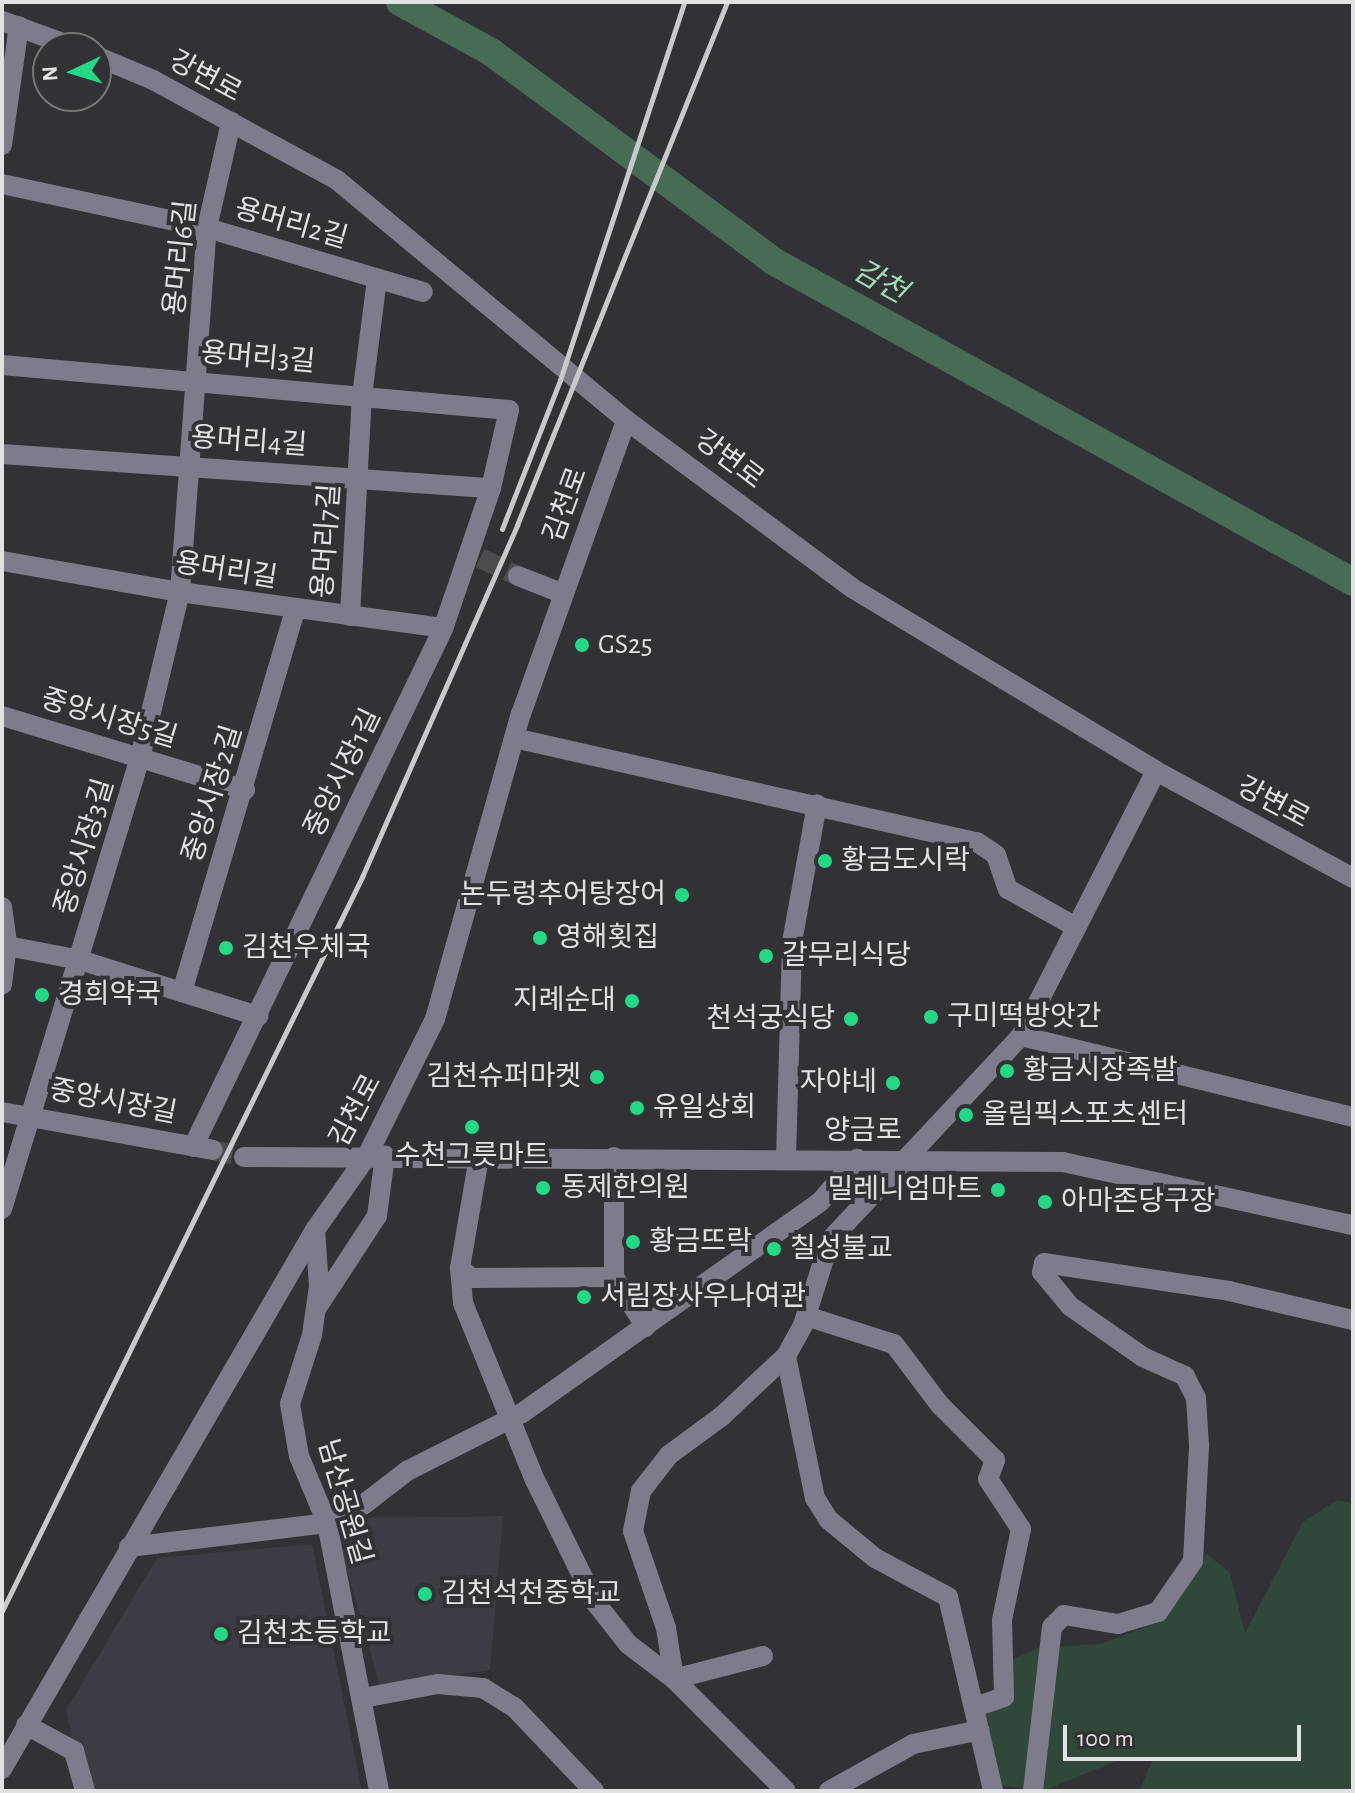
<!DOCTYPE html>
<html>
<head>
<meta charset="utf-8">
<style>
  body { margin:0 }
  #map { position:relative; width:1355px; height:1793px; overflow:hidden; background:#323135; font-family:"Alegreya Sans","Noto Sans KR",sans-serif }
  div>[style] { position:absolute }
  .built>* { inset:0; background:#3d3b44 }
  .green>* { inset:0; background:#304839 }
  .river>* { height:28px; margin:-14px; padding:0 14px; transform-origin:14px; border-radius:14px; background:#476b55 }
  .minor-tunnel>* { height:20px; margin-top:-10px; transform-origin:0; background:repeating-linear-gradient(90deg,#4c4c4f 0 20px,transparent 0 30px) }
  .minor>* { height:20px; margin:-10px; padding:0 10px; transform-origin:10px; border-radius:10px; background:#7e7b8b }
  .rail>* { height:5px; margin:-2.5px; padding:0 2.5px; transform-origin:2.5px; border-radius:2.5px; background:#c9c9cb }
  .dots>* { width:22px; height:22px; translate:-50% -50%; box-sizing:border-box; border:4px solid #323135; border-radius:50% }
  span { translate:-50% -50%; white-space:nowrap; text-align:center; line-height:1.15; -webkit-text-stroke:8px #323135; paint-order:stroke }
  .street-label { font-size:28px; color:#e2e2e4 }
  .poi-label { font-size:28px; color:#e2e2e4 }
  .left { translate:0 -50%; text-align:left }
  .right { translate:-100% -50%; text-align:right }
  .water-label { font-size:30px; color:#9ddcb5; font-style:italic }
  .frame { position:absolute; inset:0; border:4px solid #e2e2e4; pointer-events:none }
  .north { position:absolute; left:32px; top:32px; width:80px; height:80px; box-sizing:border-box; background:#323135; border:2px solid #78787b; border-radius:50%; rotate:266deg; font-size:22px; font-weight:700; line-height:32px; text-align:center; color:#e2e2e4 }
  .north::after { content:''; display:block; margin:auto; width:28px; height:36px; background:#25d886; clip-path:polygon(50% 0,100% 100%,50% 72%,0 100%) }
  .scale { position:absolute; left:1063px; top:1725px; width:238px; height:36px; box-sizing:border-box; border:4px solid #e2e2e4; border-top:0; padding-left:10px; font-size:24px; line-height:28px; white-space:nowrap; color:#e2e2e4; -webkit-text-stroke:6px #323135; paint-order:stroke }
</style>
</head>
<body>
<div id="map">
  <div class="built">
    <div style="clip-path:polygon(503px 1516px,490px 1670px,380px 1686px,332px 1518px)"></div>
    <div style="clip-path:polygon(312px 1544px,362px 1791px,83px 1791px,66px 1710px,157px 1558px)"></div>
  </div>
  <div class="green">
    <div style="clip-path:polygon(1337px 1500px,1353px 1503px,1353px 1791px,1139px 1791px,1152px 1761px,1127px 1757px,1042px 1791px,999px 1785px,984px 1712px,1010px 1660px,1039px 1648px,1100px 1644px,1160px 1622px,1180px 1598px,1206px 1553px,1230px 1573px,1245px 1633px,1303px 1522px)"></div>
  </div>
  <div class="river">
    <div style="left:400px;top:2px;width:104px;rotate:28.8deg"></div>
    <div style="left:491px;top:52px;width:351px;rotate:36.5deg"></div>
    <div style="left:773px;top:261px;width:663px;rotate:28.96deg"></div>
  </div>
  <div class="minor-tunnel">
    <div style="left:480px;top:558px;width:42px;rotate:25.3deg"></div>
    <div style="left:213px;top:1150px;width:32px;rotate:13deg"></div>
  </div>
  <div class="minor">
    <div style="left:2px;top:21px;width:79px;rotate:20deg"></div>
    <div style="left:96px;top:56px;width:62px;rotate:22.8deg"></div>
    <div style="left:153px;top:80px;width:209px;rotate:28.5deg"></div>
    <div style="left:337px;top:180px;width:376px;rotate:39.7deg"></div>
    <div style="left:626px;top:420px;width:282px;rotate:36.6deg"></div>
    <div style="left:852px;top:588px;width:355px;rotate:31deg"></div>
    <div style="left:1156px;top:771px;width:224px;rotate:28.5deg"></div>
    <div style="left:2px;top:145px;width:120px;rotate:-81.9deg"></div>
    <div style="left:2px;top:184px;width:210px;rotate:12.1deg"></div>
    <div style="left:207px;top:228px;width:225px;rotate:16.5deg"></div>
    <div style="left:2px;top:365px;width:509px;rotate:5.07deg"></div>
    <div style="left:509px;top:410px;width:80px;rotate:103deg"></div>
    <div style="left:491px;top:488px;width:149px;rotate:108.8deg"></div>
    <div style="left:443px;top:629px;width:575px;rotate:115.76deg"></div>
    <div style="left:2px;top:454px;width:490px;rotate:4deg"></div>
    <div style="left:2px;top:561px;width:181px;rotate:9.9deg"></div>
    <div style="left:180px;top:592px;width:265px;rotate:7.8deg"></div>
    <div style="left:518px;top:576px;width:49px;rotate:21.4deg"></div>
    <div style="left:350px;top:616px;width:220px;rotate:-86.9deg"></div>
    <div style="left:362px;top:396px;width:118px;rotate:-82.7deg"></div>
    <div style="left:2px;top:716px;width:254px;rotate:16.9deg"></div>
    <div style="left:514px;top:738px;width:475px;rotate:12.7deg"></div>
    <div style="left:977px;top:842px;width:23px;rotate:34deg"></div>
    <div style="left:996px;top:855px;width:36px;rotate:71deg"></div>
    <div style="left:1008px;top:889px;width:78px;rotate:29.2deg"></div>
    <div style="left:2px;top:907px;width:37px;rotate:82deg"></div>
    <div style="left:7px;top:944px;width:41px;rotate:97deg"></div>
    <div style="left:2px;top:945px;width:79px;rotate:10.9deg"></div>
    <div style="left:80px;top:960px;width:187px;rotate:17.5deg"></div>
    <div style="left:182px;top:992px;width:398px;rotate:-73.5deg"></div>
    <div style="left:1021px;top:1036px;width:342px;rotate:13.7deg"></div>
    <div style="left:2px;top:1112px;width:214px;rotate:10.2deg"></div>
    <div style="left:244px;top:1157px;width:819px;rotate:0.35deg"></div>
    <div style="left:1063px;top:1162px;width:297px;rotate:12.3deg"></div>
    <div style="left:479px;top:1157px;width:113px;rotate:99.7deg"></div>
    <div style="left:460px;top:1268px;width:35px;rotate:85deg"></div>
    <div style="left:463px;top:1303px;width:191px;rotate:67.9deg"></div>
    <div style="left:535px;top:1480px;width:136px;rotate:63.8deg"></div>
    <div style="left:595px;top:1602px;width:53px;rotate:51.8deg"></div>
    <div style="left:628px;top:1644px;width:58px;rotate:37.3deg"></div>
    <div style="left:674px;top:1679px;width:158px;rotate:45deg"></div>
    <div style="left:614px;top:1157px;width:120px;rotate:90deg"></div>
    <div style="left:614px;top:1277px;width:59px;rotate:57.4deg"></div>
    <div style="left:786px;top:1159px;width:217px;rotate:-88.4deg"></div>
    <div style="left:792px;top:942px;width:140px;rotate:-79.7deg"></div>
    <div style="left:2px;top:1209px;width:472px;rotate:-73deg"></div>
    <div style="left:140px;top:758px;width:171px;rotate:-76.5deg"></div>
    <div style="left:180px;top:592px;width:365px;rotate:-85.8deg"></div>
    <div style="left:207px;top:228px;width:109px;rotate:-77.2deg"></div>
    <div style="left:315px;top:1230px;width:56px;rotate:85.9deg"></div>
    <div style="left:319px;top:1286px;width:49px;rotate:98.1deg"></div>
    <div style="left:312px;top:1335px;width:72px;rotate:107.7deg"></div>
    <div style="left:290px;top:1404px;width:53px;rotate:80.2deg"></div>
    <div style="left:299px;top:1456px;width:73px;rotate:67.3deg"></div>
    <div style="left:327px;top:1523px;width:273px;rotate:79deg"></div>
    <div style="left:460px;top:1268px;width:15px;rotate:42deg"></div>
    <div style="left:471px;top:1278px;width:143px;rotate:-0.4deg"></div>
    <div style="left:318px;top:1306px;width:108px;rotate:-56.8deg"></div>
    <div style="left:377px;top:1216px;width:61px;rotate:-82.4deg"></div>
    <div style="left:806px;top:1316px;width:92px;rotate:17.7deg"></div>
    <div style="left:894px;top:1344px;width:76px;rotate:53deg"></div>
    <div style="left:940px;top:1405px;width:78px;rotate:45deg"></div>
    <div style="left:995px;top:1460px;width:20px;rotate:110deg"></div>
    <div style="left:988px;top:1479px;width:60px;rotate:56.6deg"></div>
    <div style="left:1021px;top:1529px;width:93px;rotate:101.8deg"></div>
    <div style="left:1002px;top:1620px;width:77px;rotate:88.5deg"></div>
    <div style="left:1004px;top:1697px;width:31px;rotate:161deg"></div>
    <div style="left:786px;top:1356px;width:145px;rotate:78.5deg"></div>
    <div style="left:815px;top:1498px;width:26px;rotate:58deg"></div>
    <div style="left:829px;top:1520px;width:60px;rotate:39.6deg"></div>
    <div style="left:875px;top:1558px;width:83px;rotate:28.1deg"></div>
    <div style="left:948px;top:1597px;width:199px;rotate:76.9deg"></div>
    <div style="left:325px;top:1517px;width:40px;rotate:-18deg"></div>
    <div style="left:363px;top:1505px;width:56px;rotate:-37.7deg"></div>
    <div style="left:407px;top:1471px;width:129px;rotate:-26.8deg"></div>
    <div style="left:522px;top:1413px;width:365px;rotate:-35.3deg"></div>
    <div style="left:820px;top:1202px;width:57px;rotate:-49.3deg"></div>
    <div style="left:129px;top:1547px;width:199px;rotate:-6.9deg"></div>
    <div style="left:763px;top:1656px;width:92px;rotate:165.5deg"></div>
    <div style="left:674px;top:1679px;width:52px;rotate:-98.9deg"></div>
    <div style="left:666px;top:1628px;width:102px;rotate:-108.8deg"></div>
    <div style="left:633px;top:1531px;width:41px;rotate:-78.7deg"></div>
    <div style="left:641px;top:1491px;width:46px;rotate:-52.1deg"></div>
    <div style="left:669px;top:1455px;width:66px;rotate:-36.3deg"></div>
    <div style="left:722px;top:1416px;width:88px;rotate:-43.2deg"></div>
    <div style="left:786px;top:1356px;width:35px;rotate:-61deg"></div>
    <div style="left:803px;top:1325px;width:89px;rotate:-72.4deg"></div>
    <div style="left:830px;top:1240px;width:279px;rotate:-46.9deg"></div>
    <div style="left:1021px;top:1036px;width:297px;rotate:-63deg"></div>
    <div style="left:363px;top:1698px;width:76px;rotate:-10.6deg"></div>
    <div style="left:438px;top:1684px;width:45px;rotate:5.1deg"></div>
    <div style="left:483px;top:1688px;width:36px;rotate:32deg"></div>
    <div style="left:514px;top:1707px;width:116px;rotate:46.4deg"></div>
    <div style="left:26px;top:1725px;width:55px;rotate:28.4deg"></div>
    <div style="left:74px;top:1751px;width:41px;rotate:74.6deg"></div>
    <div style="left:2px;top:1769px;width:623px;rotate:-59.86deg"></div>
    <div style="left:315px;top:1230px;width:90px;rotate:-54.9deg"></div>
    <div style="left:367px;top:1156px;width:153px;rotate:-63.6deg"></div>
    <div style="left:435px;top:1019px;width:317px;rotate:-74.3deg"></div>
    <div style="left:521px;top:714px;width:312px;rotate:-70.3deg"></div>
    <div style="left:829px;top:1791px;width:96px;rotate:-29.2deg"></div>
    <div style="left:913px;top:1744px;width:68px;rotate:-11.8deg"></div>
    <div style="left:1033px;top:1791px;width:165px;rotate:-83.4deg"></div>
    <div style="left:1052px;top:1627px;width:17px;rotate:-45deg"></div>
    <div style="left:1064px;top:1615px;width:55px;rotate:9.5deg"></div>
    <div style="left:1118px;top:1624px;width:42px;rotate:-16.7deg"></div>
    <div style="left:1158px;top:1612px;width:62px;rotate:-55.5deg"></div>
    <div style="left:1193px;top:1561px;width:116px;rotate:-87deg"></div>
    <div style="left:1199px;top:1445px;width:47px;rotate:-93.7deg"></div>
    <div style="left:1196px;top:1398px;width:25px;rotate:-117deg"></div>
    <div style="left:1185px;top:1376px;width:46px;rotate:-155.7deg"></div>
    <div style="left:1143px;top:1357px;width:89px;rotate:-145.1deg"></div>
    <div style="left:1070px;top:1306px;width:44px;rotate:-129.5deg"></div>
    <div style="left:1042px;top:1272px;width:9px;rotate:-77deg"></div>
    <div style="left:1044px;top:1263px;width:187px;rotate:8.6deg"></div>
    <div style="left:1229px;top:1291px;width:127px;rotate:13.2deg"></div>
  </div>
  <div class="rail">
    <div style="left:502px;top:529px;width:160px;rotate:-68.7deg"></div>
    <div style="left:560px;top:380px;width:398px;rotate:-71.8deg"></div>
    <div style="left:2px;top:1611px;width:818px;rotate:-63.87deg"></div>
    <div style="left:362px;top:877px;width:385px;rotate:-66.2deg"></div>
    <div style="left:517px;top:525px;width:564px;rotate:-68.12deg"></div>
  </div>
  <div class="dots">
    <div style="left:582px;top:645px;background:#25d886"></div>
    <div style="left:825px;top:861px;background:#25d886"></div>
    <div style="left:682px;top:895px;background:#25d886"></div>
    <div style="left:540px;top:938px;background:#25d886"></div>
    <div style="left:226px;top:948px;background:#25d886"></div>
    <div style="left:766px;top:956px;background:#25d886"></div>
    <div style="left:42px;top:995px;background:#25d886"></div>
    <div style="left:632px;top:1001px;background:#25d886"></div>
    <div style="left:931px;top:1017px;background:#25d886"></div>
    <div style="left:851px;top:1019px;background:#25d886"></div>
    <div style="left:1007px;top:1071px;background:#25d886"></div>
    <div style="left:597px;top:1077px;background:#25d886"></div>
    <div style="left:893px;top:1083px;background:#25d886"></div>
    <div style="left:637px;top:1108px;background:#25d886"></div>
    <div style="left:966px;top:1115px;background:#25d886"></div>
    <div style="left:472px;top:1127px;background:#25d886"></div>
    <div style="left:543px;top:1188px;background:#25d886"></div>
    <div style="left:998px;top:1190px;background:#25d886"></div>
    <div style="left:1045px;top:1202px;background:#25d886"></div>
    <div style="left:633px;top:1242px;background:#25d886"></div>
    <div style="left:774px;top:1249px;background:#25d886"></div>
    <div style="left:584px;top:1297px;background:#25d886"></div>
    <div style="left:425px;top:1594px;background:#25d886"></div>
    <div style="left:221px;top:1634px;background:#25d886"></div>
  </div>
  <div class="street-label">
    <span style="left:205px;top:77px;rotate:28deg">강변로</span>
    <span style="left:291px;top:224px;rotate:16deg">용머리2길</span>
    <span style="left:181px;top:258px;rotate:-84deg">용머리6길</span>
    <span style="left:258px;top:358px;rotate:5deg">용머리3길</span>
    <span style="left:249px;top:442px;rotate:4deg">용머리4길</span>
    <span style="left:729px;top:460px;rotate:37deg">강변로</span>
    <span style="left:566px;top:505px;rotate:-70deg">김천로</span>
    <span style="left:327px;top:541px;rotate:-86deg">용머리7길</span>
    <span style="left:226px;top:571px;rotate:9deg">용머리길</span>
    <span style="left:109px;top:719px;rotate:17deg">중앙시장5길</span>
    <span style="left:343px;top:773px;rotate:-64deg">중앙시장1길</span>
    <span style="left:213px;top:794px;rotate:-73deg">중앙시장2길</span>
    <span style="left:1273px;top:803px;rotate:28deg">강변로</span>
    <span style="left:85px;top:847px;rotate:-73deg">중앙시장3길</span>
    <span style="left:113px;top:1102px;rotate:11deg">중앙시장길</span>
    <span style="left:356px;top:1111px;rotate:-62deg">김천로</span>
    <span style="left:863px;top:1131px">양금로</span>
    <span style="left:344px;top:1502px;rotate:74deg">남산공원길</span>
  </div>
  <div class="poi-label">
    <span class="left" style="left:598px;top:645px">GS25</span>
    <span class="left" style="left:841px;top:861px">황금도시락</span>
    <span class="right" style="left:666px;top:895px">논두렁추어탕장어</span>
    <span class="left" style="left:556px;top:938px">영해횟집</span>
    <span class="left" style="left:242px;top:948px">김천우체국</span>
    <span class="left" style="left:782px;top:956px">갈무리식당</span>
    <span class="left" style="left:58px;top:995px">경희약국</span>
    <span class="right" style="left:616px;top:1001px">지례순대</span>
    <span class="left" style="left:947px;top:1017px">구미떡방앗간</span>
    <span class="right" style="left:835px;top:1019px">천석궁식당</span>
    <span class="left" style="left:1023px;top:1071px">황금시장족발</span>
    <span class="right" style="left:581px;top:1077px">김천슈퍼마켓</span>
    <span class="right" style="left:877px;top:1083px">자야네</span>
    <span class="left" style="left:653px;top:1108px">유일상회</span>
    <span class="left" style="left:982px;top:1115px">올림픽스포츠센터</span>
    <span style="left:472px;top:1156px">수천그릇마트</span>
    <span class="left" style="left:561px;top:1188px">동제한의원</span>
    <span class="right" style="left:982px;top:1190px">밀레니엄마트</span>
    <span class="left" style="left:1061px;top:1202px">아마존당구장</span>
    <span class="left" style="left:649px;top:1242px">황금뜨락</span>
    <span class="left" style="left:790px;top:1249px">칠성불교</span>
    <span class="left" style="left:600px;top:1297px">서림장사우나여관</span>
    <span class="left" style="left:441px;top:1594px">김천석천중학교</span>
    <span class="left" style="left:237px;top:1634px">김천초등학교</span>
  </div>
  <div class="water-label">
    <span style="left:880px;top:282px;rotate:29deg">감천</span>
  </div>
  <div class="frame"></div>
  <div class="north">N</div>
  <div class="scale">100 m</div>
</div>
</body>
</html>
